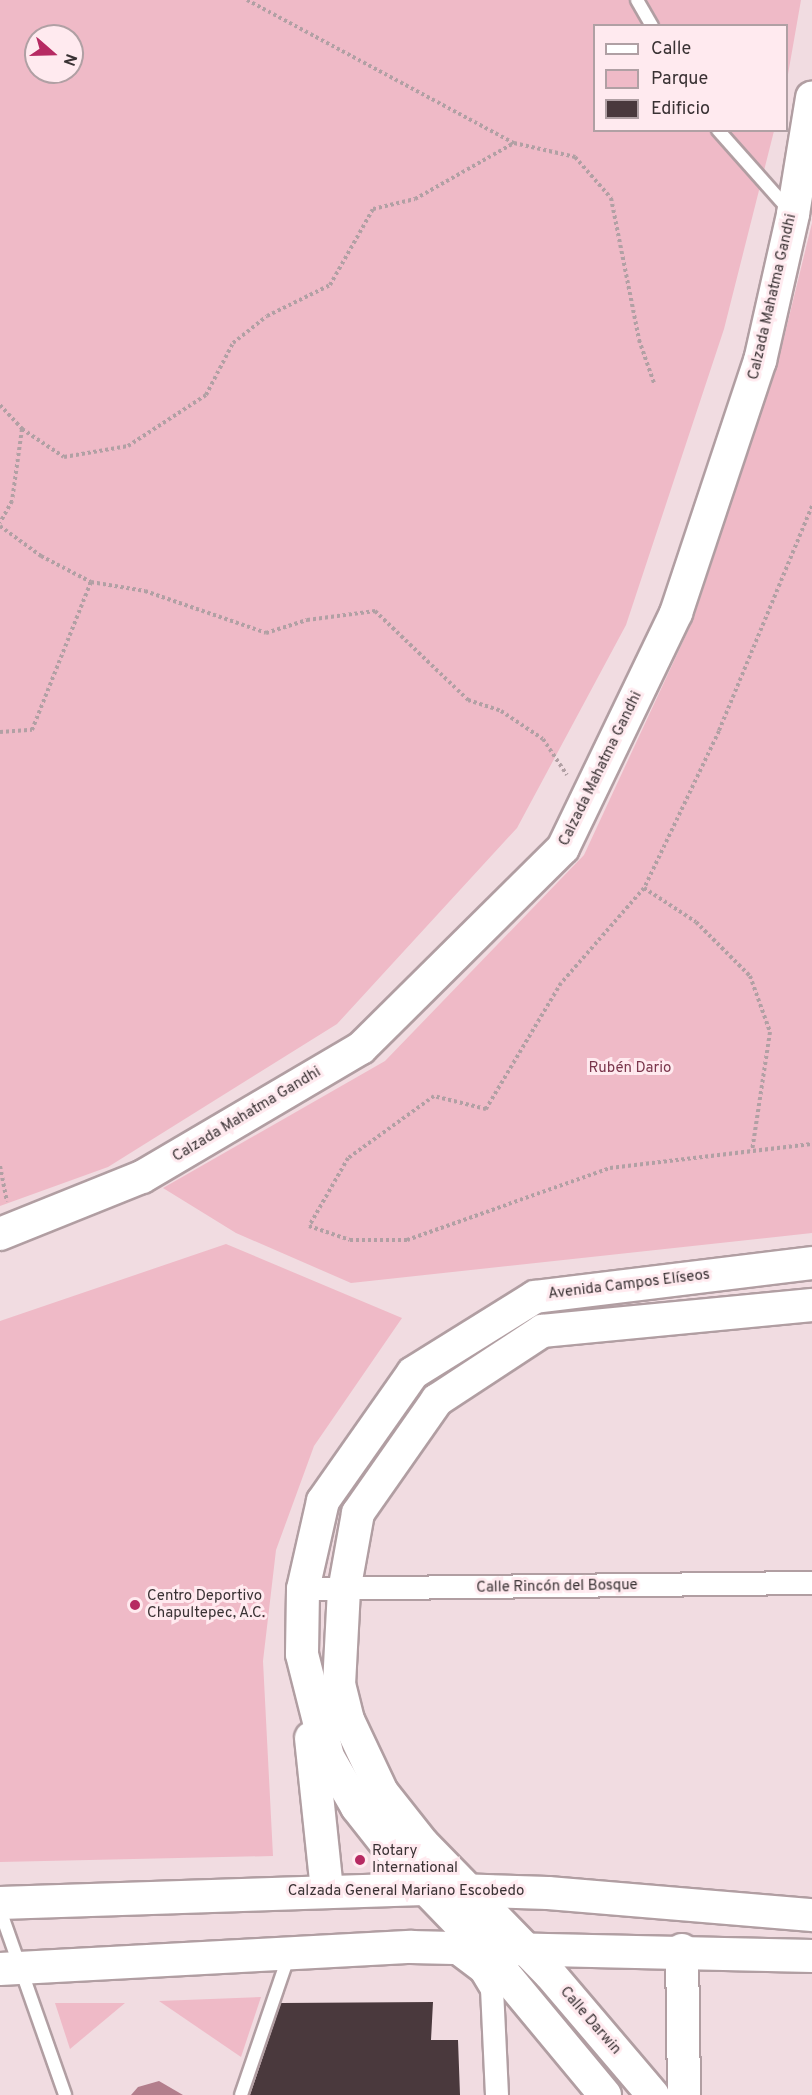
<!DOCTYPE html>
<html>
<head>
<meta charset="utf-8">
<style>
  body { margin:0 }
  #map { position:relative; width:812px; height:2095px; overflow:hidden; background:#f1dce1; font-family:Overpass,sans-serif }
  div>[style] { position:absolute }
  .green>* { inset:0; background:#efbac7 }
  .water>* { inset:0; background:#b37e8c }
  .building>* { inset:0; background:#4a393d }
  .path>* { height:4px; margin-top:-2px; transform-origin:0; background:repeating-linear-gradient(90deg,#b1a0a4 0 3px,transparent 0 6px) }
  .roads { filter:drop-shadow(2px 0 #b19ea2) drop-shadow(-2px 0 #b19ea2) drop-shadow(0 2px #b19ea2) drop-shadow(0 -2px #b19ea2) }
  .lane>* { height:12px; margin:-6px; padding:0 6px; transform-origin:6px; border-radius:6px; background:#fff }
  .street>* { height:22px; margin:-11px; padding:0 11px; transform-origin:11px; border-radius:11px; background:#fff }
  .secondary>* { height:32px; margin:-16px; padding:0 16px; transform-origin:16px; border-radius:16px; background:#fff }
  .dots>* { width:16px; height:16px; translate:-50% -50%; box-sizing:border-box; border:3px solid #ffeaef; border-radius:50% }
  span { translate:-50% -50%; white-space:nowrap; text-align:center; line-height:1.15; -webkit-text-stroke:6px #ffeaef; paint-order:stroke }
  .street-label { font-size:15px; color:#3a3234 }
  .park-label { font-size:15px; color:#7a364c }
  .poi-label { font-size:15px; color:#3a3234 }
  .left { translate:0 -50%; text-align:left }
  .legend { position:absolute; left:593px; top:24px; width:195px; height:108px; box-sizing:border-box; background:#ffeaef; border:2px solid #b0a0a4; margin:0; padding:8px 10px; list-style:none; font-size:18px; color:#3a3234 }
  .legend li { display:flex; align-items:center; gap:12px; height:30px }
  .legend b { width:30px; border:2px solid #b0a0a4 }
  .north { position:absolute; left:24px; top:24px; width:60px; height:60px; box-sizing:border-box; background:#ffeaef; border:2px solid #b0a0a4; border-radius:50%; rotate:110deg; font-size:16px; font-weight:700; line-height:24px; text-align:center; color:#3a3234 }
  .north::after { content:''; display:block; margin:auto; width:21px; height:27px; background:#b62a62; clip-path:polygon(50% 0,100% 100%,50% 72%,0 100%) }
</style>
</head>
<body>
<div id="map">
  <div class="green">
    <div style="clip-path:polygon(evenodd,0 0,801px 0,787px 80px,786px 26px,594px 26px,594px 130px,774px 131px,724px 329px,626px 625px,517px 828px,337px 1024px,108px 1167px,0 1206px,0 0,36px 36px,72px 36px,72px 72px,36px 72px,36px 36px)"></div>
    <div style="clip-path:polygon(812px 223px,812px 1233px,351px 1283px,236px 1233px,163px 1188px,385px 1061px,584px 855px,693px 620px,778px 362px)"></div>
    <div style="clip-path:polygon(226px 1244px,402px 1318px,314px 1446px,276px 1550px,263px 1661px,273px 1856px,0 1862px,0 1321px)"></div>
    <div style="clip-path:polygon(261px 1997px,241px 2057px,159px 2001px)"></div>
    <div style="clip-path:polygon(55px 2003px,125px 2003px,70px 2049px)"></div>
  </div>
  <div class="water">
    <div style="clip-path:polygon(159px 2081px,183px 2095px,131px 2095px,138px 2087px)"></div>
  </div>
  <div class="building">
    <div style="clip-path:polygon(433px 2002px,431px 2040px,458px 2040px,460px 2095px,250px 2095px,281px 2003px)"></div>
  </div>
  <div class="path">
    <div style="left:247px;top:0;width:303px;rotate:28.2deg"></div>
    <div style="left:0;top:405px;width:33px;rotate:47deg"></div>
    <div style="left:22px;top:429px;width:73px;rotate:97.9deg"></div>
    <div style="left:12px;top:501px;width:25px;rotate:119deg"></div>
    <div style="left:22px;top:429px;width:50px;rotate:33.7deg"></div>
    <div style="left:64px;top:457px;width:65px;rotate:-9.8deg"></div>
    <div style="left:128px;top:446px;width:93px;rotate:-33.2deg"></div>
    <div style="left:206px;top:395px;width:59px;rotate:-62.6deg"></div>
    <div style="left:233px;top:343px;width:43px;rotate:-38.5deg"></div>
    <div style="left:267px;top:316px;width:70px;rotate:-26.2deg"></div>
    <div style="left:330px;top:285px;width:87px;rotate:-60.5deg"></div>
    <div style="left:373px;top:209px;width:43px;rotate:-13.4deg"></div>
    <div style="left:415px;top:199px;width:114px;rotate:-29.5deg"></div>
    <div style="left:514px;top:143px;width:63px;rotate:12.9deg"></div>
    <div style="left:575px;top:157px;width:55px;rotate:48.7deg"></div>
    <div style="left:611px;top:198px;width:145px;rotate:78.8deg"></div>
    <div style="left:639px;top:340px;width:46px;rotate:70.8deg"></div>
    <div style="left:812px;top:506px;width:243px;rotate:112.5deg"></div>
    <div style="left:719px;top:731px;width:174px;rotate:115.5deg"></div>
    <div style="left:644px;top:888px;width:126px;rotate:131.1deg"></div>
    <div style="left:561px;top:983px;width:147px;rotate:120.8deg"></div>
    <div style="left:486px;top:1109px;width:54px;rotate:-166deg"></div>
    <div style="left:434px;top:1096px;width:106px;rotate:144.2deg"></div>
    <div style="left:348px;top:1158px;width:78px;rotate:119.8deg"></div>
    <div style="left:309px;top:1226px;width:43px;rotate:18.9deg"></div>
    <div style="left:350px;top:1240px;width:57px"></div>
    <div style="left:407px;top:1240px;width:215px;rotate:-19.5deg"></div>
    <div style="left:610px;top:1168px;width:203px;rotate:-6.8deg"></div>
    <div style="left:0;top:526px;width:51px;rotate:36.2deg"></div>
    <div style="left:41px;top:556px;width:56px;rotate:27.5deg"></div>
    <div style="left:91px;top:582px;width:55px;rotate:9.5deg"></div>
    <div style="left:145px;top:591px;width:128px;rotate:19.1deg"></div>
    <div style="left:266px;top:633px;width:43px;rotate:-17.6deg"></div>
    <div style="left:307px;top:620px;width:69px;rotate:-7.5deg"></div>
    <div style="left:375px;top:611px;width:129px;rotate:43.7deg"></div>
    <div style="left:468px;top:700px;width:35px;rotate:18deg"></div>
    <div style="left:501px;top:711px;width:50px;rotate:33.7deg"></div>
    <div style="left:543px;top:739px;width:43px;rotate:56.3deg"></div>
    <div style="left:0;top:732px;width:32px;rotate:-4deg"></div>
    <div style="left:32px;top:730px;width:159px;rotate:-68.3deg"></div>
    <div style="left:644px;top:888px;width:62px;rotate:33.2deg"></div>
    <div style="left:696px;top:922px;width:76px;rotate:45deg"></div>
    <div style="left:750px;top:976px;width:59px;rotate:70.3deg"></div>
    <div style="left:770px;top:1032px;width:120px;rotate:98.6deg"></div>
    <div style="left:0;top:1166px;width:36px;rotate:79deg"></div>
  </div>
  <div class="roads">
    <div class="lane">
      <div style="left:637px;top:0;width:30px;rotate:60deg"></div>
      <div style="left:718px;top:130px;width:107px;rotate:48.4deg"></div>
      <div style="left:0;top:1910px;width:196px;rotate:70.6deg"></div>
      <div style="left:241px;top:2095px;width:148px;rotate:-71.1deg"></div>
    </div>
    <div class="street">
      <div style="left:303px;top:1589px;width:509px;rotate:-0.68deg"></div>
      <div style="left:450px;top:1948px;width:39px;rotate:37deg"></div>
      <div style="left:481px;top:1971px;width:21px;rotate:59deg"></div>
      <div style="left:492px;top:1989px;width:106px;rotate:87.3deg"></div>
    </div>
    <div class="secondary">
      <div style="left:0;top:1234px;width:153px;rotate:-21.9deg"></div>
      <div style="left:142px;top:1177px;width:254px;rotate:-30.5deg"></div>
      <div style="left:361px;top:1048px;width:284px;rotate:-44.7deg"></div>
      <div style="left:563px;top:848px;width:261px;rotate:-64.3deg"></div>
      <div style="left:676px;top:613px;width:266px;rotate:-71.6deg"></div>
      <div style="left:760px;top:361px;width:151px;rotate:-77.3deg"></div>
      <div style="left:793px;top:214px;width:118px;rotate:-80.7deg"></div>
      <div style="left:311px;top:1738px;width:152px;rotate:84deg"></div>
      <div style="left:0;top:1903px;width:424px;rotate:-1.9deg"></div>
      <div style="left:424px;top:1889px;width:124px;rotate:1.8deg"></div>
      <div style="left:548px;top:1893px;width:265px;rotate:4.8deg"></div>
      <div style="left:682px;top:1950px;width:145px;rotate:89.2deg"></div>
      <div style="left:0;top:1969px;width:412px;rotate:-3.1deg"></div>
      <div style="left:411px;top:1947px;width:401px;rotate:1.3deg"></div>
      <div style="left:605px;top:2095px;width:191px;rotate:-129.7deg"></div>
      <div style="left:483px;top:1948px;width:117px;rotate:-134deg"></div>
      <div style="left:402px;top:1864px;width:73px;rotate:-128.3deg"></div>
      <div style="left:357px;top:1807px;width:58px;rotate:-120.1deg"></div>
      <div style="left:328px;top:1757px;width:106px;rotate:-104.2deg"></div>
      <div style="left:302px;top:1654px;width:65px;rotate:-89.1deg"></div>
      <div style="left:303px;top:1589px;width:90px;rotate:-77.2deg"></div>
      <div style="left:323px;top:1501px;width:156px;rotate:-54.9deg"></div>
      <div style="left:413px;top:1373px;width:144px;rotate:-31.9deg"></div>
      <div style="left:535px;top:1297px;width:279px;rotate:-7deg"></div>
      <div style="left:653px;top:2095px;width:159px;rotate:-130.4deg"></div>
      <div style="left:550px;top:1974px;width:182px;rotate:-134.3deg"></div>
      <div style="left:423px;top:1844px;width:66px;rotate:-128.3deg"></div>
      <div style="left:382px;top:1792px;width:80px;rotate:-115.3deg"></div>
      <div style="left:348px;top:1720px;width:36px;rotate:-104deg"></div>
      <div style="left:339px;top:1685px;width:94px;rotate:-87deg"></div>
      <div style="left:344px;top:1591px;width:79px;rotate:-79.8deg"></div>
      <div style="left:358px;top:1513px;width:138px;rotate:-55deg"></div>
      <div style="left:437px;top:1400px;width:126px;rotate:-33.3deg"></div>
      <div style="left:542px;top:1331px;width:271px;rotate:-5.5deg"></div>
    </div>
  </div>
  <div class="dots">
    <div style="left:135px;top:1605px;background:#b62a62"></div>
    <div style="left:360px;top:1860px;background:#b62a62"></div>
  </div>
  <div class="street-label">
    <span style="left:773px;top:297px;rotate:-77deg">Calzada Mahatma Gandhi</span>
    <span style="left:601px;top:769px;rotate:-64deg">Calzada Mahatma Gandhi</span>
    <span style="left:247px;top:1115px;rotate:-31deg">Calzada Mahatma Gandhi</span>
    <span style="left:629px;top:1285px;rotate:-7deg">Avenida Campos Elíseos</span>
    <span style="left:557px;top:1587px;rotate:-1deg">Calle Rincón del Bosque</span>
    <span style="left:406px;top:1892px">Calzada General Mariano Escobedo</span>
    <span style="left:590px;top:2021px;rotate:49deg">Calle Darwin</span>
  </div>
  <div class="park-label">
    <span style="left:630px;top:1069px">Rubén Dario</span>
  </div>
  <div class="poi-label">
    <span class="left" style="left:147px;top:1605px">Centro Deportivo<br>Chapultepec, A.C.</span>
    <span class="left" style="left:372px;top:1860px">Rotary<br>International</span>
  </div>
  <ul class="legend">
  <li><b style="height:8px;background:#fff"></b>Calle</li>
  <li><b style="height:16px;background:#efbac7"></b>Parque</li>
  <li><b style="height:16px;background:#4a393d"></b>Edificio</li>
  </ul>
  <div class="north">N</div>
</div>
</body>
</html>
